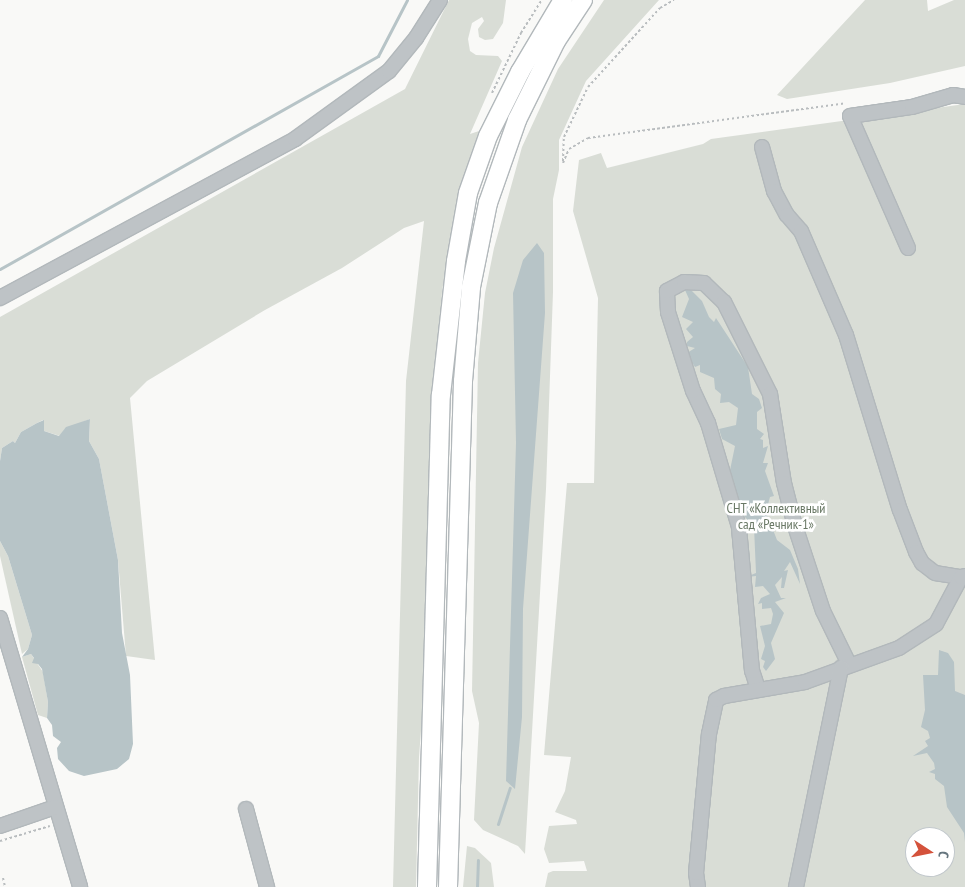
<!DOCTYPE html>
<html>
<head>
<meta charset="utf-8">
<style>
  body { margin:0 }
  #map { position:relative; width:965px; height:887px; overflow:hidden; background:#f9f9f7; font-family:"PT Sans Narrow",sans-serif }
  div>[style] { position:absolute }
  .green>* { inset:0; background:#d9ddd6 }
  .water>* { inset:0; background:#b7c4c7 }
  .stream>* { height:3px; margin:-1.5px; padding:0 1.5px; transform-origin:1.5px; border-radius:1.5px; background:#b7c4c7 }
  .path>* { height:2px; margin-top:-1px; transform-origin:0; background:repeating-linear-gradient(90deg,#b9bdbf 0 2.5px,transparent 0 5px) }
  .roads { filter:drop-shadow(1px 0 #b2b8bb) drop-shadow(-1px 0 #b2b8bb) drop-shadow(0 1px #b2b8bb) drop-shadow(0 -1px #b2b8bb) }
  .minor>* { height:14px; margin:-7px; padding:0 7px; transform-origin:7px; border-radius:7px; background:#bec3c6 }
  .major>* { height:18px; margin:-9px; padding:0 9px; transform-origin:9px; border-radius:9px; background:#fff }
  span { translate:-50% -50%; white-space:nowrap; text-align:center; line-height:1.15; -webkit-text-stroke:5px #fff; paint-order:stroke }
  .park-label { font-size:14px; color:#697865 }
  .north { position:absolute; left:905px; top:827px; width:50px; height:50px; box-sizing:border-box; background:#fff; border:1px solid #c2c8cc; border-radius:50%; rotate:101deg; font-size:14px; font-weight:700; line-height:20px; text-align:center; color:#66767f }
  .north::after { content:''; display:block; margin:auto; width:18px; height:22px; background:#d4523b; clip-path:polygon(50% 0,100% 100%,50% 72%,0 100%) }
</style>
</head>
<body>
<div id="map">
  <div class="green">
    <div style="clip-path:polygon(449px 0,506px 0,503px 23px,493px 39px,485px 40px,479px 37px,478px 29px,484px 21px,482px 17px,472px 23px,468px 39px,470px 51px,476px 55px,498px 56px,502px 61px,470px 134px,479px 131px,458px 202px,442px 291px,430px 613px,419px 757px,416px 887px,393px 887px,406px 381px,424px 221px,404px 228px,342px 268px,265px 310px,147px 381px,130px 398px,155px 660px,126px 656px,118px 560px,99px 459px,89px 441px,90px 419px,65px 429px,60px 436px,44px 431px,43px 420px,37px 423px,21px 432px,15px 443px,13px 441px,2px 448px,0 461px,0 317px,405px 89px)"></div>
    <div style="clip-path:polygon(604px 0,659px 0,586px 81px,559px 140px,559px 170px,553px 199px,553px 292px,546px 489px,525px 854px,518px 846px,483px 830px,474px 820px,479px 723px,472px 691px,478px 363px,485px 293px,494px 248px,522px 147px,558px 69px)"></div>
    <div style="clip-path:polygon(865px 0,927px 0,928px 11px,954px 0,965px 0,965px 66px,890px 83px,787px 99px,777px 95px)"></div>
    <div style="clip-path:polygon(evenodd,965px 104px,965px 887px,545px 887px,548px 873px,553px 871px,587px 871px,584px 861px,549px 863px,544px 849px,549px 826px,577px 824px,576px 820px,555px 812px,565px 791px,571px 757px,544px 755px,567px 483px,594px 483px,598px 298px,573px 211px,579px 160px,601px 153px,607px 168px,703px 144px,711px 139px,965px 104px,915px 837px,945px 837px,945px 867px,915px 867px,915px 837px)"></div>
    <div style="clip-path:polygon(0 541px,8px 556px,32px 635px,28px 649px,22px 654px,0 556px)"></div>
    <div style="clip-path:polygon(31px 654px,43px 672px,48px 702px,47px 718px,38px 715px,22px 657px)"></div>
    <div style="clip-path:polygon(467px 846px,475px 848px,491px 863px,494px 887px,463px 887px)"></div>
  </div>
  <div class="water">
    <div style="clip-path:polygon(537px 243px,544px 253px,545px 313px,523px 609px,522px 717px,515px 789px,506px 781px,516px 443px,513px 293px,523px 260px)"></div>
    <div style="clip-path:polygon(685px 290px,691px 290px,702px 301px,709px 317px,714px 322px,716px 318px,748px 367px,752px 394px,759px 399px,762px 408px,757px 412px,757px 429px,764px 434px,760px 439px,763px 440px,763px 448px,768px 446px,763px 463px,768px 463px,765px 471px,774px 496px,770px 497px,766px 512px,777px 540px,790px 550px,798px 569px,800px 584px,790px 562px,784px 571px,788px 570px,784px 588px,781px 588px,782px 577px,775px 585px,781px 598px,786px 598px,775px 602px,784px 613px,771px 643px,775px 659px,766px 671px,763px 667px,765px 661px,761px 659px,765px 646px,760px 626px,771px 624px,773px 614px,771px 608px,762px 609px,762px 603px,758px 604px,761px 598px,770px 594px,763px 586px,755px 587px,756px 576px,746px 577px,756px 573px,754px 527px,745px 517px,729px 475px,735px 446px,722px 439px,719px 429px,736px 425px,738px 408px,729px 402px,720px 403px,721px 394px,715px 389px,714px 378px,700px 372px,700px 365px,695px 367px,689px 358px,687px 353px,695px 348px,687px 346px,687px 342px,693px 337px,686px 329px,693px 322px,682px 317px,689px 299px)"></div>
    <div style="clip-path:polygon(90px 419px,89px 441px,99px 459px,118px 560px,122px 633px,130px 675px,133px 744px,129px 759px,117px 769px,84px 776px,69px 771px,58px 759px,57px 748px,61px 742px,53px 736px,52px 725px,47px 718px,48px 702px,42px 669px,38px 664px,32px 663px,34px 658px,31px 654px,22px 657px,28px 649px,32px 635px,8px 556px,0 541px,0 461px,2px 448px,13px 441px,15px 443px,21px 432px,37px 423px,44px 420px,44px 431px,59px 436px,66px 427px)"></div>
    <div style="clip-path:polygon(939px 650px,948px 653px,954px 662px,955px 691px,965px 695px,965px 842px,964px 833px,947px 807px,944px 786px,935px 779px,935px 774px,929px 772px,935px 769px,934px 763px,927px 753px,913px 756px,928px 746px,925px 741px,930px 738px,928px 731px,921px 727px,925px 710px,923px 675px,938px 675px)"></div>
  </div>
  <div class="stream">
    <div style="left:0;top:269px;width:434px;rotate:-29.4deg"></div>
    <div style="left:378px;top:56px;width:63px;rotate:-62.6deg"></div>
    <div style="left:498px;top:824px;width:38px;rotate:-72deg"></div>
    <div style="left:477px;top:887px;width:27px;rotate:-88deg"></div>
  </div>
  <div class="path">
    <div style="left:492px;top:93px;width:67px;rotate:-64.2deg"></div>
    <div style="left:521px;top:33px;width:39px;rotate:-58deg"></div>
    <div style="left:563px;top:161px;width:24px;rotate:-88deg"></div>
    <div style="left:564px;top:137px;width:55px;rotate:-64.4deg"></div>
    <div style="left:588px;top:87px;width:107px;rotate:-47.7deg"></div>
    <div style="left:660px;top:8px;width:16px;rotate:-30deg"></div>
    <div style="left:563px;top:163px;width:15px;rotate:-67deg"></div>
    <div style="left:569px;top:149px;width:22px;rotate:-30deg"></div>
    <div style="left:588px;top:138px;width:260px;rotate:-7.7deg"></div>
    <div style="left:0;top:841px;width:52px;rotate:-16.7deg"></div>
    <div style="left:3px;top:878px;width:9px;rotate:77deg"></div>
  </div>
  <div class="roads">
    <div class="minor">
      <div style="left:762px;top:147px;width:46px;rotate:74.7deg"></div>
      <div style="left:774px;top:191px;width:27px;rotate:62deg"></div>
      <div style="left:787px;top:215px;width:21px;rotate:49deg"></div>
      <div style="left:801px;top:231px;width:113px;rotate:66.6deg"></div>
      <div style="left:846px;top:335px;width:183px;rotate:72.9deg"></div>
      <div style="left:900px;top:510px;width:45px;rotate:69.1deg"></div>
      <div style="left:916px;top:552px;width:13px;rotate:61deg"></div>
      <div style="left:922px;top:563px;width:16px;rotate:38deg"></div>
      <div style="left:935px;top:573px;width:26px;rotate:9deg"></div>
      <div style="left:908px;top:248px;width:144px;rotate:-113.7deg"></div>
      <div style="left:850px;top:116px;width:63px;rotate:-8.3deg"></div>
      <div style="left:912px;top:107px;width:43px;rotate:-16.3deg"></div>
      <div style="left:953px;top:95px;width:12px;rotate:9deg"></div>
      <div style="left:0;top:298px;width:335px;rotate:-28.3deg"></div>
      <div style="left:295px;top:139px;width:116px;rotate:-35.9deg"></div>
      <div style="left:389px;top:71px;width:43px;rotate:-50.7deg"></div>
      <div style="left:416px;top:38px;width:45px;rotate:-57.7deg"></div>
      <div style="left:0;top:618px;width:281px;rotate:73.4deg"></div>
      <div style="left:758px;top:689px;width:19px;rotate:-108deg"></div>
      <div style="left:752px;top:671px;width:145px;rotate:-95.2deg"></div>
      <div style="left:739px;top:527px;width:109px;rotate:-106.6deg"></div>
      <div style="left:708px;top:423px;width:35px;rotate:-115deg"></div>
      <div style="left:693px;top:391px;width:83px;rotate:-107.6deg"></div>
      <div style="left:668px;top:312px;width:21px;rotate:-93deg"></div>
      <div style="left:667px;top:291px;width:19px;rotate:-28deg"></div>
      <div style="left:684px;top:282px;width:20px;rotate:3deg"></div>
      <div style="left:704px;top:283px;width:28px;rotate:44deg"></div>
      <div style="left:724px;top:302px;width:103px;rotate:63.4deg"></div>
      <div style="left:770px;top:394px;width:90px;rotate:81.1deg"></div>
      <div style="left:784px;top:483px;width:44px;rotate:75.7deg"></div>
      <div style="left:795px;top:526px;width:89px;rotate:71.8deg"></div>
      <div style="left:823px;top:611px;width:59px;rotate:63.9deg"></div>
      <div style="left:246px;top:809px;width:81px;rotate:74.9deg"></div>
      <div style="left:0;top:826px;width:58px;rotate:-19.1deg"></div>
      <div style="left:698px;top:887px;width:14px;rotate:-98deg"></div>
      <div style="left:696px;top:873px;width:140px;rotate:-84.7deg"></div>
      <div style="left:709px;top:734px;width:35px;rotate:-78deg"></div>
      <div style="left:716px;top:700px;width:9px;rotate:-27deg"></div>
      <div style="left:724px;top:696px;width:82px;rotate:-9.8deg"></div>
      <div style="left:805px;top:682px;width:100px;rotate:-19.9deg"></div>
      <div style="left:899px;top:648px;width:44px;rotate:-33deg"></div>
      <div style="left:936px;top:624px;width:53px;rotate:-62deg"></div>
      <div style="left:961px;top:577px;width:4px;rotate:-14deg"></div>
      <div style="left:796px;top:887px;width:224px;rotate:-78.4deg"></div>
    </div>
    <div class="major">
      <div style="left:427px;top:887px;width:492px;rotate:-88.4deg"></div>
      <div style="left:441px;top:395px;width:135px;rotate:-83.6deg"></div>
      <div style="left:456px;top:261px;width:69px;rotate:-80deg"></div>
      <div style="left:468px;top:193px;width:60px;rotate:-70.7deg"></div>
      <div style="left:488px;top:136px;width:72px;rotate:-63.4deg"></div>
      <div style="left:520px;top:72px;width:84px;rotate:-59.2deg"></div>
      <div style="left:448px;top:887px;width:506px;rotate:-88.3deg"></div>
      <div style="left:463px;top:381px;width:94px;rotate:-85.1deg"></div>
      <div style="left:471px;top:287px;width:86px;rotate:-78.6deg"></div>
      <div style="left:488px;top:203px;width:88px;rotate:-70.7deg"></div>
      <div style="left:517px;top:120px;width:88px;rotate:-63.7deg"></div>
      <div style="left:556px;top:41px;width:49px;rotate:-56.6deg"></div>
    </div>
  </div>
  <div class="park-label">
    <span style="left:776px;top:516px">СНТ «Коллективный<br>сад «Речник-1»</span>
  </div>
  <div class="north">С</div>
</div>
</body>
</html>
